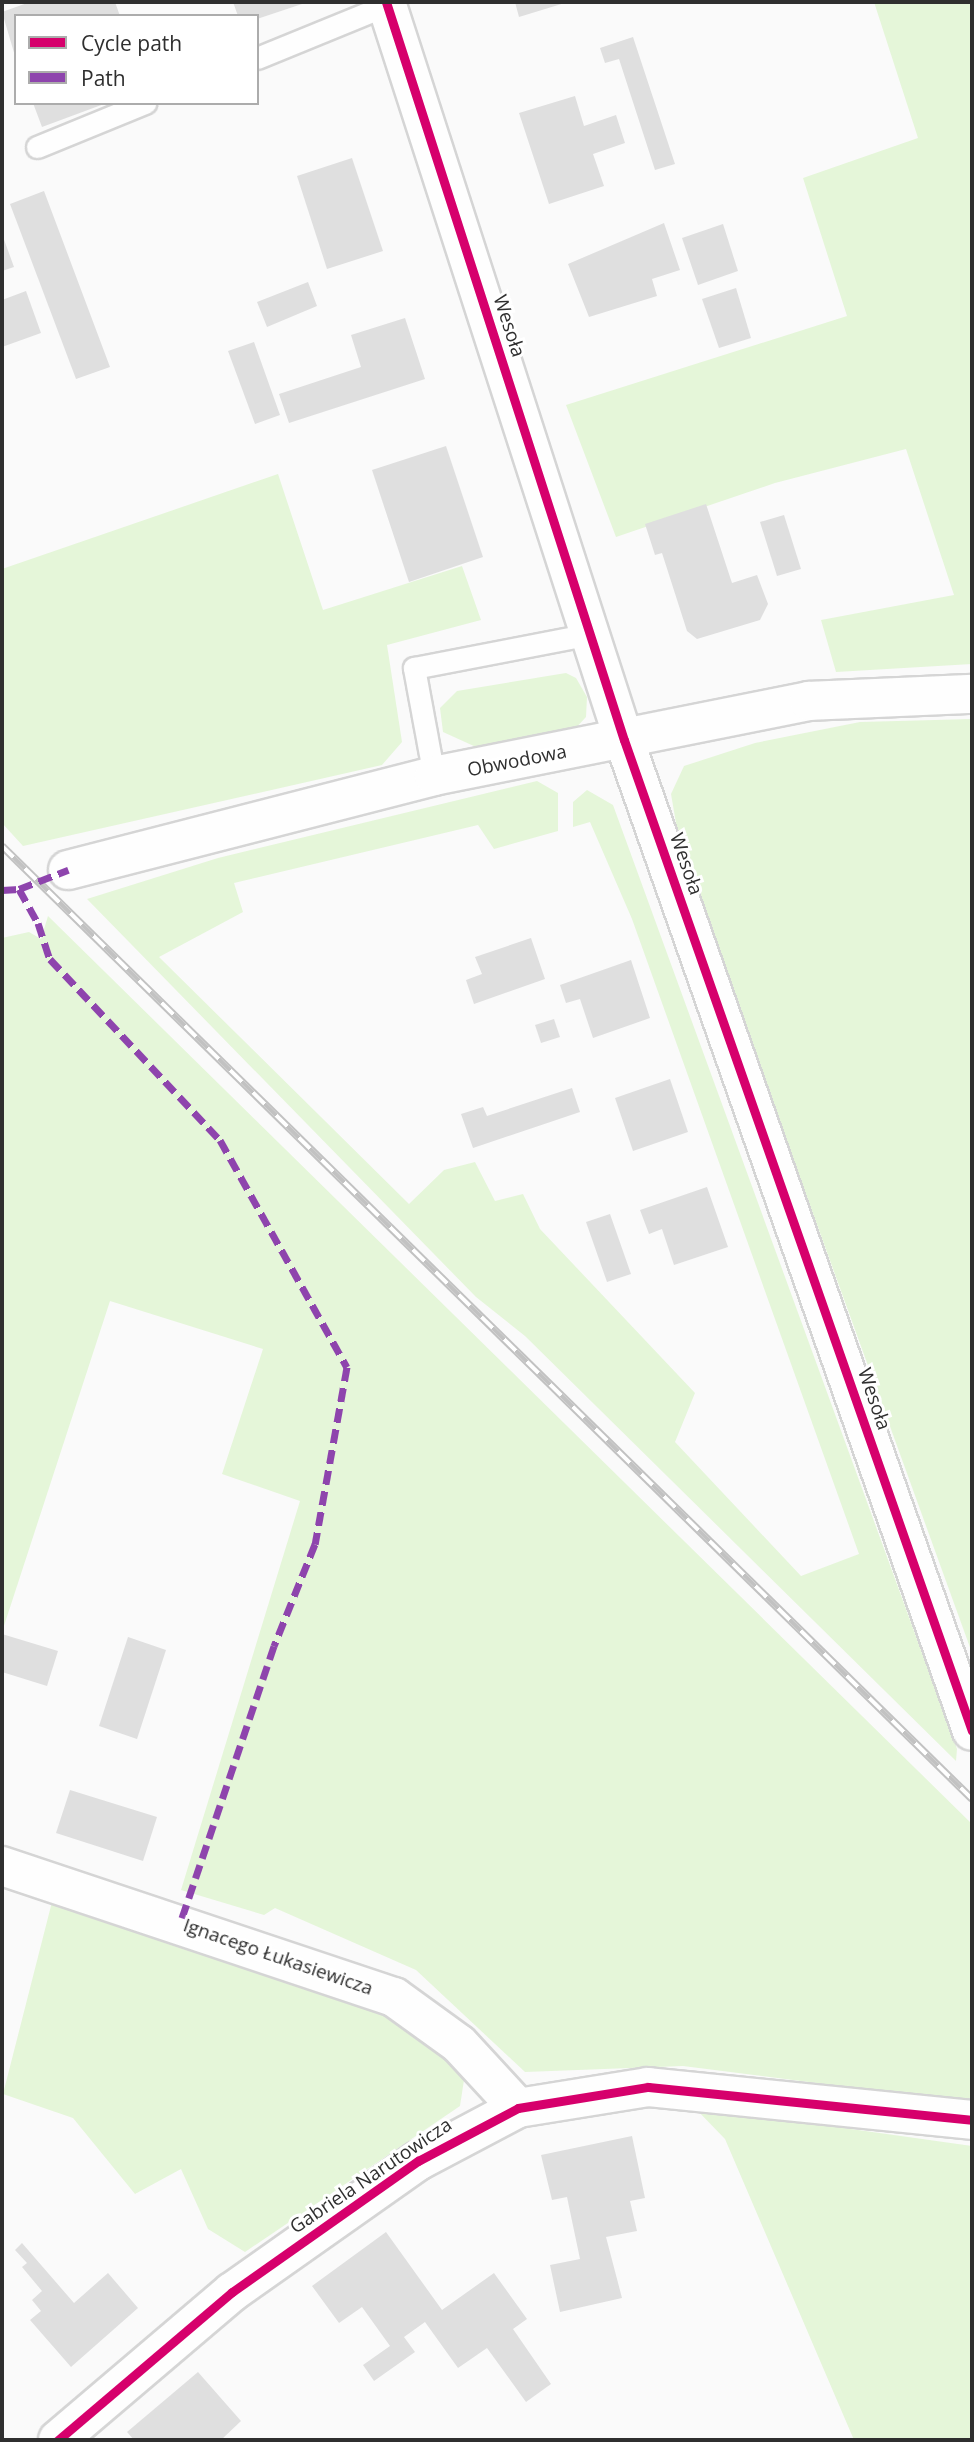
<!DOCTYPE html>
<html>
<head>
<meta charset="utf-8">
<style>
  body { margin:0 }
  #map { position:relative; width:974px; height:2442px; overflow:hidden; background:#fafafa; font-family:"Open Sans",sans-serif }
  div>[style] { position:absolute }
  .green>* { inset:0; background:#e5f6d9 }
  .building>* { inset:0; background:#dfdfdf }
  .roads { filter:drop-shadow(2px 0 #d5d5d5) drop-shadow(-2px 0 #d5d5d5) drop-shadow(0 2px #d5d5d5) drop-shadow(0 -2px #d5d5d5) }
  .service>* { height:21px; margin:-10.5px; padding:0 10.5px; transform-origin:10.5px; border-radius:10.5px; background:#fefefe }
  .minor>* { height:38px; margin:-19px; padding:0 19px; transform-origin:19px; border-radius:19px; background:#fefefe }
  .rail>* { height:8px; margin-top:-4px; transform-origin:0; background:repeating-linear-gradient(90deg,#fff 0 16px,#c2c2c2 0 32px); box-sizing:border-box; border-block:2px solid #c2c2c2 }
  .quiet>* { height:7px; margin-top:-3.5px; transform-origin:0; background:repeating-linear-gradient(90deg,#8e44ad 0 14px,transparent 0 21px) }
  .cycleway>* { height:9px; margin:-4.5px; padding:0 4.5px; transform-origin:4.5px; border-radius:4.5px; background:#d6006c }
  span { translate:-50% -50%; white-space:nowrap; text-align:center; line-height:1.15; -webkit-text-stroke:6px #fff; paint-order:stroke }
  .street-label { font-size:19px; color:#2f2f2f }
  .frame { position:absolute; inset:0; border:4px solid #2f2f2f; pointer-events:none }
  .legend { position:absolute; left:14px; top:14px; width:245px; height:91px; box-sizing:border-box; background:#fff; border:2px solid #acacac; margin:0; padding:9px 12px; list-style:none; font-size:21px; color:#2f2f2f }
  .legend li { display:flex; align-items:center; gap:14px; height:35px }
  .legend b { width:35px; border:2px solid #acacac }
</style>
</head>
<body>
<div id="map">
  <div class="green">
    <div style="clip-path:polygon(874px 2px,972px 2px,972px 664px,836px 672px,821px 620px,954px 595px,906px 449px,775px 483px,616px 537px,566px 405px,847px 316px,803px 178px,918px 138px)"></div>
    <div style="clip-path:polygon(278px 474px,323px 610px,462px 566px,481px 620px,387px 645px,402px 742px,382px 765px,23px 846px,2px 823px,2px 569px)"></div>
    <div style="clip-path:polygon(566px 673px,576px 678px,587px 697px,586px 717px,573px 731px,476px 747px,443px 732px,440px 708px,457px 691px)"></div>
    <div style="clip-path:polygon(972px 719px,972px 1653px,680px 846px,671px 794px,684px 766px,755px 743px,860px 722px)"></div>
    <div style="clip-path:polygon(537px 781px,558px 793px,558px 831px,494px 849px,478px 825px,234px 883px,243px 912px,159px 957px,409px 1204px,444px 1170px,475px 1162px,495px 1201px,523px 1194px,540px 1229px,695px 1393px,675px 1442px,801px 1576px,859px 1554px,632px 919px,590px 822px,573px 827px,573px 802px,587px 790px,613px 805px,957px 1749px,956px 1761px,525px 1336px,476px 1297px,87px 899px,218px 858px)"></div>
    <div style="clip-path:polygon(48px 916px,972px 1824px,972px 2103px,683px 2066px,525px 2072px,416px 1970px,275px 1908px,264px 1915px,181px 1890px,300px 1501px,222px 1474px,263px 1349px,110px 1301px,2px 1632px,2px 938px,29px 932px,41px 939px)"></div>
    <div style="clip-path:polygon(53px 1898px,380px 2006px,458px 2066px,464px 2080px,460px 2106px,245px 2252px,208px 2229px,181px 2169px,135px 2194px,73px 2118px,3px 2094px)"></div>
    <div style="clip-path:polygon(694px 2107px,972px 2146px,972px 2440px,854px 2440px,725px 2139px)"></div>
  </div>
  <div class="building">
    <div style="clip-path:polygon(30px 2px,115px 2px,120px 16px,16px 16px,15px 56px,2px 12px)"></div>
    <div style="clip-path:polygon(233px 2px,301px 2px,302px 4px,257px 19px,238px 16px)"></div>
    <div style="clip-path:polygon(515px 2px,568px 2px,519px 17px)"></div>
    <div style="clip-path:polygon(633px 37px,675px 164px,655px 170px,619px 59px,605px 63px,600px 48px)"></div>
    <div style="clip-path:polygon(575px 96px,584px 126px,616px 115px,625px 143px,593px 154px,604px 186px,549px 204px,519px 113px)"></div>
    <div style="clip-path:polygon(33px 103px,104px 103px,104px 104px,42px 127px)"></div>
    <div style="clip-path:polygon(352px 158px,383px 251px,327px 269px,297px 176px)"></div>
    <div style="clip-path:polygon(44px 191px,110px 367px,76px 379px,10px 204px)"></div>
    <div style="clip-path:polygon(664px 223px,680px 270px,652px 279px,657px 296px,589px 317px,568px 264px)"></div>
    <div style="clip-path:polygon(723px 224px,738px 271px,698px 285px,682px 238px)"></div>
    <div style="clip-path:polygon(2px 234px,14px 267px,2px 271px)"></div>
    <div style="clip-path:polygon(308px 282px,317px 306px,267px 327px,257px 302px)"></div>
    <div style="clip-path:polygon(736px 288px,751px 338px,719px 348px,702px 299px)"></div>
    <div style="clip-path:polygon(26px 291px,41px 333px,2px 347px,2px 300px)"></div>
    <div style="clip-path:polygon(405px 318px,425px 379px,289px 423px,279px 394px,361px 367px,351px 335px)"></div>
    <div style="clip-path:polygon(254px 342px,280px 415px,255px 424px,228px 351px)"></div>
    <div style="clip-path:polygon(446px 446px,483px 557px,409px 582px,372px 470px)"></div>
    <div style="clip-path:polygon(706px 504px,732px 583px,757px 575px,768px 604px,760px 620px,697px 639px,687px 631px,662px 553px,655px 555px,645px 524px)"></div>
    <div style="clip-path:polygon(784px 515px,801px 569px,777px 576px,760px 522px)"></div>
    <div style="clip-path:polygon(531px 938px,545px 979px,474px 1004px,466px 980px,482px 974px,475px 957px)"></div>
    <div style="clip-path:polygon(631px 960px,650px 1018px,593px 1038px,580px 999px,566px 1003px,560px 985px)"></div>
    <div style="clip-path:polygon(554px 1019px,560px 1037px,541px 1043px,535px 1025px)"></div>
    <div style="clip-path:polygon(670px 1079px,688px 1132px,633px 1151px,615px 1098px)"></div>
    <div style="clip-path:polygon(572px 1088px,580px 1112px,473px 1148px,461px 1114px,483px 1107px,487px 1116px)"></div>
    <div style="clip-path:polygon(707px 1187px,728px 1247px,674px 1265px,662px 1229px,649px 1234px,640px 1210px)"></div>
    <div style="clip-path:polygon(610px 1214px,631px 1274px,607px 1282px,586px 1222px)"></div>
    <div style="clip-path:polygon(2px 1634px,58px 1651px,47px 1686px,2px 1672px)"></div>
    <div style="clip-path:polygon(128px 1637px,166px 1650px,137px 1739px,99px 1726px)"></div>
    <div style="clip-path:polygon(70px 1790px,157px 1817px,143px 1861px,56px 1833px)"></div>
    <div style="clip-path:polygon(632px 2136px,645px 2198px,630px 2201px,637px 2231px,606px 2237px,622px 2298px,560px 2312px,550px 2265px,580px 2259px,567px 2197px,552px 2200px,541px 2155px)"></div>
    <div style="clip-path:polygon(386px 2232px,442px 2310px,494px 2273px,527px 2319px,513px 2329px,551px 2384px,526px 2402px,487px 2348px,458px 2368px,425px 2322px,404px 2337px,415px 2352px,374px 2381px,363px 2365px,390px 2346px,362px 2307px,339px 2323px,312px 2286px)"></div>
    <div style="clip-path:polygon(22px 2243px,74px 2303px,108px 2273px,138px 2308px,71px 2367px,30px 2320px,41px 2311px,32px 2300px,42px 2291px,22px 2267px,27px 2263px,15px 2250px)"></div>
    <div style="clip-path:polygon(198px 2372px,241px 2421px,221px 2440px,134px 2440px,127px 2432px)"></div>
  </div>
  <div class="roads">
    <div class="service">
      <div style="left:257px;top:58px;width:140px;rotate:-22.2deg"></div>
      <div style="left:37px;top:147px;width:117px;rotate:-22.2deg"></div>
      <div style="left:434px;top:776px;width:110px;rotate:-100.5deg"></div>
      <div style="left:414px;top:668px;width:179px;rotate:-10.9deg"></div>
    </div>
    <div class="minor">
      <div style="left:386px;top:2px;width:775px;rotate:72.13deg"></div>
      <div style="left:624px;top:740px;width:1050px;rotate:70.65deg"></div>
      <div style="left:68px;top:870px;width:378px;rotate:-14.4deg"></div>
      <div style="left:434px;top:776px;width:382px;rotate:-11.3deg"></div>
      <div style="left:809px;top:701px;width:163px;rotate:-2.5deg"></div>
      <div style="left:2px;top:1866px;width:413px;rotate:18.5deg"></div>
      <div style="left:394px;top:1997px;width:80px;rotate:35.9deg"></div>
      <div style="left:459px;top:2044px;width:87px;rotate:47.3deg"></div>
      <div style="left:58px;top:2440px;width:228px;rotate:-40.4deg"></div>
      <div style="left:232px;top:2292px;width:228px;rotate:-35.2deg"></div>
      <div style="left:418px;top:2161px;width:113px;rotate:-27.9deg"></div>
      <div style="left:518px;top:2108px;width:132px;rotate:-9.2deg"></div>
      <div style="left:648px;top:2087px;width:326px;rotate:5.8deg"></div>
    </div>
  </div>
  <div class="rail">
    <div style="left:2px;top:846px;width:1360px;rotate:44.49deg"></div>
  </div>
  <div class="quiet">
    <div style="left:19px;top:889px;width:39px;rotate:61deg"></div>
    <div style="left:38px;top:923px;width:38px;rotate:72deg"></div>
    <div style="left:50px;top:959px;width:248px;rotate:46.8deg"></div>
    <div style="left:220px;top:1140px;width:260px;rotate:60.8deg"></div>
    <div style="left:347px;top:1367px;width:180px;rotate:100.2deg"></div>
    <div style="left:315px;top:1544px;width:110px;rotate:111.9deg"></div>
    <div style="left:274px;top:1646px;width:293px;rotate:108.7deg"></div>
    <div style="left:2px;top:890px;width:17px;rotate:-3deg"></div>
    <div style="left:19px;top:889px;width:53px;rotate:-21.2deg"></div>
  </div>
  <div class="cycleway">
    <div style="left:386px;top:2px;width:775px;rotate:72.13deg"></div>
    <div style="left:624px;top:740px;width:1050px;rotate:70.65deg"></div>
    <div style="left:58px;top:2440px;width:228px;rotate:-40.4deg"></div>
    <div style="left:232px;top:2292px;width:228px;rotate:-35.2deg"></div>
    <div style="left:418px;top:2161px;width:113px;rotate:-27.9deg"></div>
    <div style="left:518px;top:2108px;width:132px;rotate:-9.2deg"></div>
    <div style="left:648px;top:2087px;width:326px;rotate:5.8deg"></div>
  </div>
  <div class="street-label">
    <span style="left:509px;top:326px;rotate:72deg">Wesoła</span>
    <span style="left:517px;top:761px;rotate:-11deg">Obwodowa</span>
    <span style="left:686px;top:864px;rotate:71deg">Wesoła</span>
    <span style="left:874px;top:1399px;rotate:71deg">Wesoła</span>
    <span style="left:278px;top:1957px;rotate:19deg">Ignacego Łukasiewicza</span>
    <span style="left:371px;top:2176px;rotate:-34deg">Gabriela Narutowicza</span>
  </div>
  <div class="frame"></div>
  <ul class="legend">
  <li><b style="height:9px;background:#d6006c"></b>Cycle path</li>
  <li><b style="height:9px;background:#8e44ad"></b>Path</li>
  </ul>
</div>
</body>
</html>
